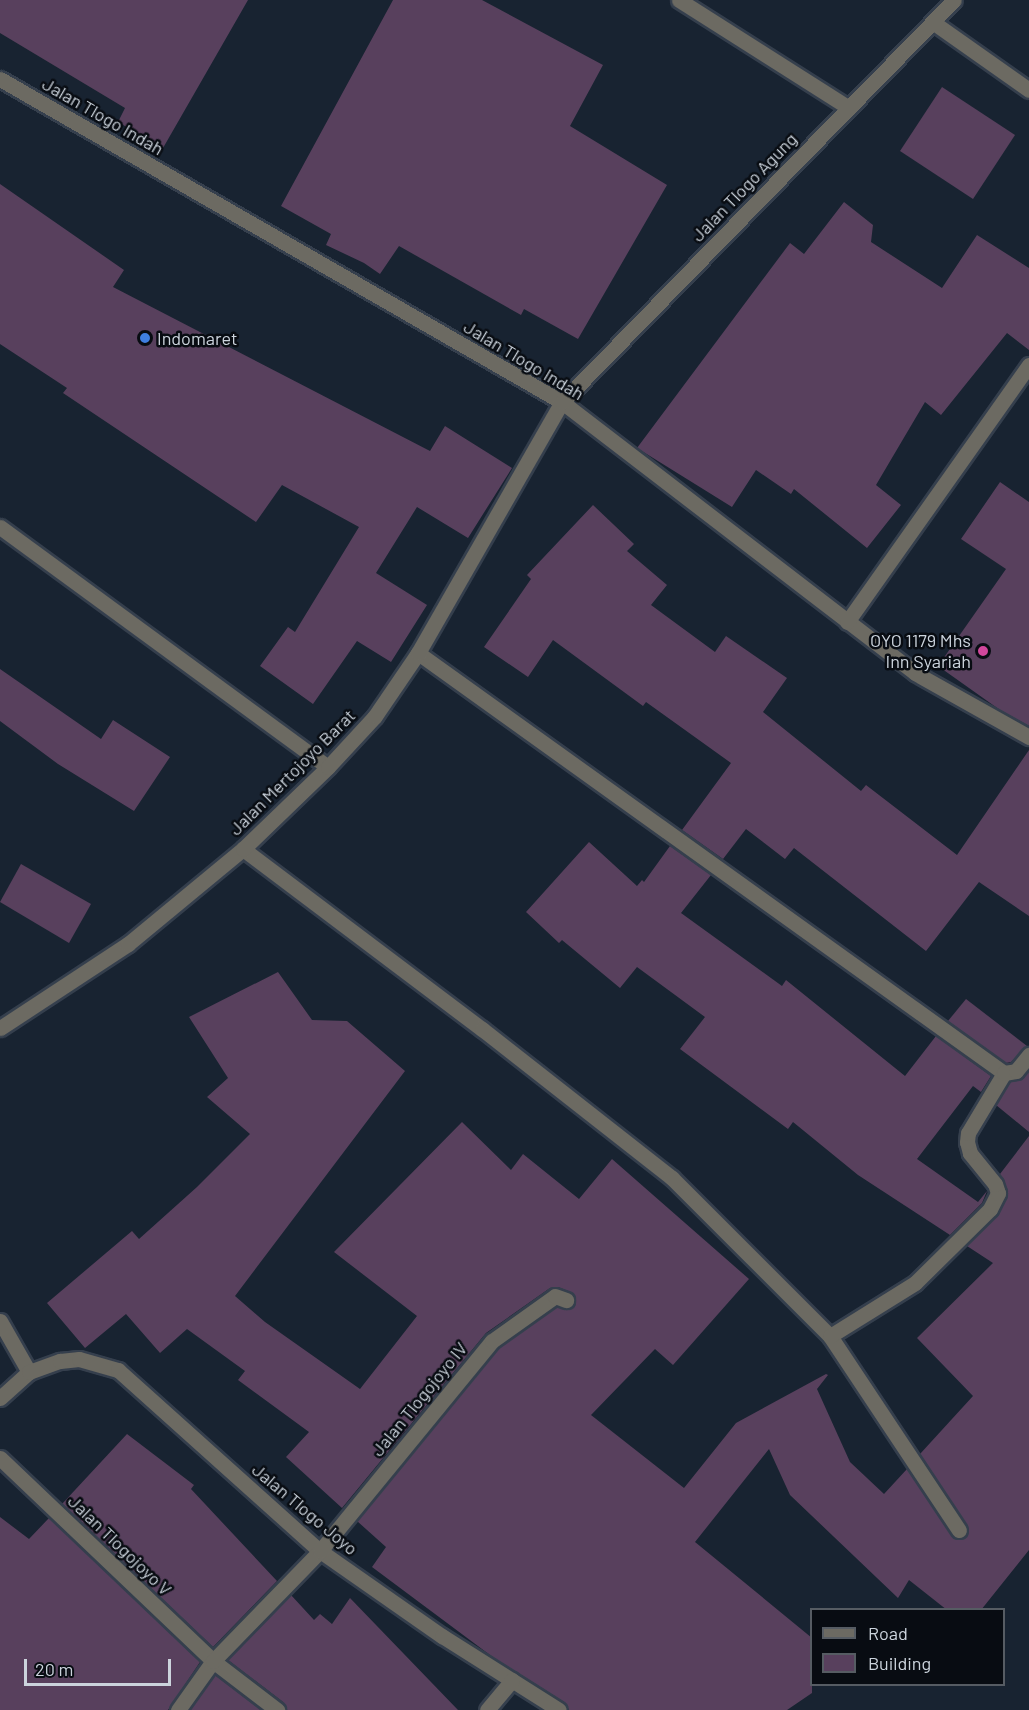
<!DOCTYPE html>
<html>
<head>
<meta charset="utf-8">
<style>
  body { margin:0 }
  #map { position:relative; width:1029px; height:1710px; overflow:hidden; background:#182331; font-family:Barlow,sans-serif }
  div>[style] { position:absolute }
  .building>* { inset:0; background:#58405d }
  .roads { filter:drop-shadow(2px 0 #353f4d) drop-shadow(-2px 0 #353f4d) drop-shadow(0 2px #353f4d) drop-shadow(0 -2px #353f4d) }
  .minor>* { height:15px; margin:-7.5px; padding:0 7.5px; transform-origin:7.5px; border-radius:7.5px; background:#6c6a62 }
  .dots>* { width:16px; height:16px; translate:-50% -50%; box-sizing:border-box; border:3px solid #080c12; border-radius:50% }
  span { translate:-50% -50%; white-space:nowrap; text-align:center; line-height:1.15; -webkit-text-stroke:5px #080c12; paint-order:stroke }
  .street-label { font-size:18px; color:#ccd4dd }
  .poi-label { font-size:18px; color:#ccd4dd }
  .left { translate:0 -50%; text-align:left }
  .right { translate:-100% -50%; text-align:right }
  .legend { position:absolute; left:810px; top:1608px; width:195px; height:78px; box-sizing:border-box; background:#080c12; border:2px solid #565c63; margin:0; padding:8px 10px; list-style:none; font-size:18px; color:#ccd4dd }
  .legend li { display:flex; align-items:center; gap:12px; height:30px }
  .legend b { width:30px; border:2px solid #565c63 }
  .scale { position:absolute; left:24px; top:1659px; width:147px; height:27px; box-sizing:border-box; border:3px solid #ccd4dd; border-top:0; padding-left:8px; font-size:18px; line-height:21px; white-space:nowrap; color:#ccd4dd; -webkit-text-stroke:4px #080c12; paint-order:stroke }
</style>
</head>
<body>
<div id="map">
  <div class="building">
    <div style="clip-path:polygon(0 0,248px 0,163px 148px,118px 122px,125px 108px,0 33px)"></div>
    <div style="clip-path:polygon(393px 0,482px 0,603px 65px,570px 126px,667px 185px,578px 339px,524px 309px,521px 315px,399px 246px,380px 274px,364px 263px,326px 245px,331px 234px,281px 206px)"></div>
    <div style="clip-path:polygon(942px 87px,1015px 135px,973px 199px,900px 151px)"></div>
    <div style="clip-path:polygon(0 184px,124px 270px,113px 287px,430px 451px,445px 426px,512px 468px,468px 538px,417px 507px,376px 573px,427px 605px,391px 662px,357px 641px,313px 704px,260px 666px,288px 627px,295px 632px,359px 527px,282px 485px,256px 522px,63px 393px,67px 388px,0 344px)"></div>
    <div style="clip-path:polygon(844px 202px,873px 225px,871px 242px,942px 288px,977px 235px,1029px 268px,1029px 350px,1007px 333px,941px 415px,925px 402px,876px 485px,901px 505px,867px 548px,794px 489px,791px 494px,756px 470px,732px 507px,637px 448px,790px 243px,804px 254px)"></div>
    <div style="clip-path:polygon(1000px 482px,1029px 502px,1029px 726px,1000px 710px,938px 666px,1006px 569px,961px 539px)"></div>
    <div style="clip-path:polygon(593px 505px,634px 544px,627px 551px,667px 585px,651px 605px,715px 652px,726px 636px,787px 678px,763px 712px,861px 791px,866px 785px,957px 855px,1029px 750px,1029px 916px,979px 882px,926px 951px,794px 848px,785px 859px,746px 829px,723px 859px,682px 830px,731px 763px,646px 702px,643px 706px,553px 640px,528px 677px,484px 647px,531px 579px,527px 575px)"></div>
    <div style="clip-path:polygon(0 669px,101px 739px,113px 720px,170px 757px,134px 811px,58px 764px,0 721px)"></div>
    <div style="clip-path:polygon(589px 842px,637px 886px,642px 880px,644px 882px,670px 846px,711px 875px,681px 913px,782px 986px,786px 980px,905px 1076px,936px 1036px,991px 1076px,981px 1092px,973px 1086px,917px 1159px,978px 1202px,987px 1191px,982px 1203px,950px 1235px,858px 1175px,793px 1122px,788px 1129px,680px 1049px,705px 1017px,637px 967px,620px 988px,562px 940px,559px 943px,526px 912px)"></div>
    <div style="clip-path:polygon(21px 864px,91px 904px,69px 943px,0 902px)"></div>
    <div style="clip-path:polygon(278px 972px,312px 1020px,347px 1021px,405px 1071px,235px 1296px,265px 1322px,360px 1389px,417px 1316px,334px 1252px,462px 1122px,511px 1170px,523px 1154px,579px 1199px,612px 1159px,749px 1279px,673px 1365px,655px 1349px,591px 1415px,684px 1488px,736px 1423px,826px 1374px,828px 1375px,817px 1389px,850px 1462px,884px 1494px,907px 1469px,951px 1535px,959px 1540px,965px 1538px,969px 1530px,967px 1525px,920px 1454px,973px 1396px,917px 1338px,993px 1263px,967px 1246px,999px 1213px,1008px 1193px,1000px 1174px,1029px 1136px,1029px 1550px,981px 1610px,947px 1610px,909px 1580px,898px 1598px,790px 1495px,769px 1449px,695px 1542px,812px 1638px,812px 1693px,787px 1710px,569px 1710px,564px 1702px,494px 1658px,372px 1567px,386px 1547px,357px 1521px,499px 1348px,556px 1307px,572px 1308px,575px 1303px,573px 1293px,558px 1287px,550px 1288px,486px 1333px,342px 1508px,286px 1457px,309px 1432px,238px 1380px,245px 1371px,187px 1329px,160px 1353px,126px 1314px,85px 1348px,47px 1303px,132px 1231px,139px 1239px,197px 1187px,250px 1134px,207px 1097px,228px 1078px,189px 1017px)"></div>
    <div style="clip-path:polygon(966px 999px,1027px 1046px,1011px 1062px,1006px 1063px,948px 1021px)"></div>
    <div style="clip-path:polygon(1029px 1070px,1029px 1132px,996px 1105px,1010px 1082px,1023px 1078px)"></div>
    <div style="clip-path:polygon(127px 1434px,194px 1485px,191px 1489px,277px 1581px,213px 1647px,62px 1504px)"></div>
    <div style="clip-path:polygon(0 1517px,29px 1539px,49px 1518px,200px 1662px,168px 1710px,0 1710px)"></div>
    <div style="clip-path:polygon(291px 1595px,314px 1620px,320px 1614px,332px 1624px,350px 1598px,458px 1710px,287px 1710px,283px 1702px,228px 1660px)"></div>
    <div style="clip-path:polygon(215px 1675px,261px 1710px,190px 1710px)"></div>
  </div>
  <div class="roads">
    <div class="minor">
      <div style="left:679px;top:0;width:201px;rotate:32.4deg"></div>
      <div style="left:934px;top:23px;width:116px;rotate:35.2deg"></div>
      <div style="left:0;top:79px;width:648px;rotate:29.89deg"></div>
      <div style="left:562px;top:402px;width:445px;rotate:37.5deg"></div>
      <div style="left:915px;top:673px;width:131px;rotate:29.3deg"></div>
      <div style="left:0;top:527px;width:406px;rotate:36.2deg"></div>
      <div style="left:847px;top:622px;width:315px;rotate:-54.7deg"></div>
      <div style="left:418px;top:653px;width:721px;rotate:35.63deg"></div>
      <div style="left:243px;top:849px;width:299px;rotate:37deg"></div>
      <div style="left:482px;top:1029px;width:241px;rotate:38.1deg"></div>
      <div style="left:672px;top:1178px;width:223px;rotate:45deg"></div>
      <div style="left:830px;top:1336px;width:233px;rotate:56.4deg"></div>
      <div style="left:0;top:1028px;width:153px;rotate:-33.3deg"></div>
      <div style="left:128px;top:944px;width:149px;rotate:-39.6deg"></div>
      <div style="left:243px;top:849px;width:118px;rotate:-44deg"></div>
      <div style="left:328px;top:767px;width:69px;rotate:-47.3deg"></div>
      <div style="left:375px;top:716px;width:76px;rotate:-55.7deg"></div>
      <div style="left:418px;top:653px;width:289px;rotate:-60.2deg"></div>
      <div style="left:562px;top:402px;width:561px;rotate:-45.72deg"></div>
      <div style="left:0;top:1321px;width:59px;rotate:60.4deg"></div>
      <div style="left:830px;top:1336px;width:100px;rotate:-31.9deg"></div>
      <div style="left:915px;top:1283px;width:105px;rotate:-44.6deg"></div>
      <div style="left:990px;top:1209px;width:18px;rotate:-63deg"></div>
      <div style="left:998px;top:1193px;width:9px;rotate:-108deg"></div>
      <div style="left:995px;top:1184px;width:40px;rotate:-129deg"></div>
      <div style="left:970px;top:1153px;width:11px;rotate:-105deg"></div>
      <div style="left:967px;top:1142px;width:9px;rotate:-84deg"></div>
      <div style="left:968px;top:1133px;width:70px;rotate:-59deg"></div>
      <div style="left:1004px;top:1073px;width:12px;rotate:-9deg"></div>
      <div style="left:1016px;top:1071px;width:21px;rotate:-51deg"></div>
      <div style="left:0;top:1398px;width:39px;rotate:-42deg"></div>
      <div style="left:29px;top:1372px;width:33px;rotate:-20deg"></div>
      <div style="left:60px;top:1361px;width:19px;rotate:-6deg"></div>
      <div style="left:79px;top:1359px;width:41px;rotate:15.8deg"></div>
      <div style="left:118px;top:1370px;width:271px;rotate:41.9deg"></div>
      <div style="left:320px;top:1551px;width:149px;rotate:34.9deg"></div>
      <div style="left:442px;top:1636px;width:138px;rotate:32.3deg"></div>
      <div style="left:0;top:1458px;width:294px;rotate:43.6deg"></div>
      <div style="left:213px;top:1661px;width:81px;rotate:37.4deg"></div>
      <div style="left:178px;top:1710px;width:60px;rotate:-54.5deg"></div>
      <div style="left:213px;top:1661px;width:153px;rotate:-45.8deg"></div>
      <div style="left:320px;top:1551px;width:271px;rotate:-50.7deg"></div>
      <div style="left:492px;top:1341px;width:77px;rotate:-35.5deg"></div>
      <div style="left:555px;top:1296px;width:12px;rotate:20deg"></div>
      <div style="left:487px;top:1710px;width:39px;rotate:-50deg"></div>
    </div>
  </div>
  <div class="dots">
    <div style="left:145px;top:338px;background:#3f7fe0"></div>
    <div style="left:983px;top:651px;background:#d1479c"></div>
  </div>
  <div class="street-label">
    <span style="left:103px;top:116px;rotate:30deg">Jalan Tlogo Indah</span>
    <span style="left:744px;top:187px;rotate:-46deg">Jalan Tlogo Agung</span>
    <span style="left:524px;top:360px;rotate:31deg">Jalan Tlogo Indah</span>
    <span style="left:292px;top:772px;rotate:-45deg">Jalan Mertojoyo Barat</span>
    <span style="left:419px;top:1399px;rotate:-51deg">Jalan Tlogojoyo IV</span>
    <span style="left:305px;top:1509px;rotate:40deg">Jalan Tlogo Joyo</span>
    <span style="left:120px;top:1545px;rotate:44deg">Jalan Tlogojoyo V</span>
  </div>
  <div class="poi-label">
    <span class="left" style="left:157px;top:338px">Indomaret</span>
    <span class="right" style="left:971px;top:651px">OYO 1179 Mhs<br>Inn Syariah</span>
  </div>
  <ul class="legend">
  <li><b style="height:8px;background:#6c6a62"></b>Road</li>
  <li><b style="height:16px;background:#58405d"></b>Building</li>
  </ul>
  <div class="scale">20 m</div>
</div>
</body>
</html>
